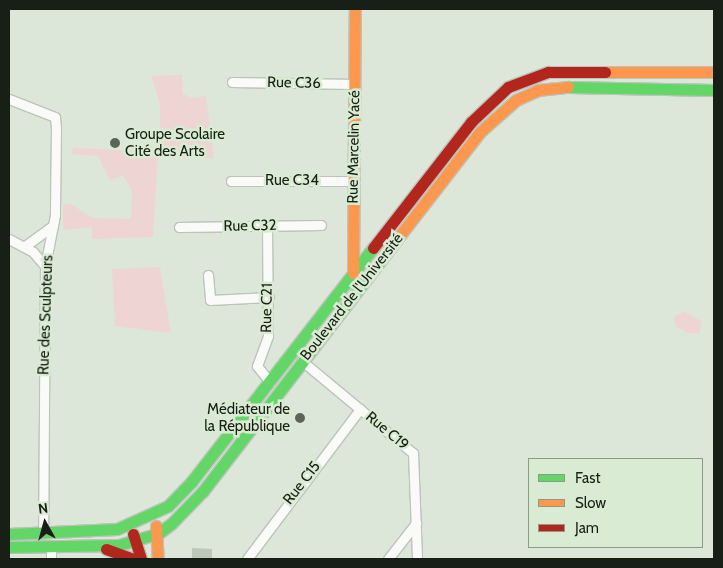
<!DOCTYPE html>
<html>
<head>
<meta charset="utf-8">
<style>
  body { margin:0 }
  #map { position:relative; width:723px; height:568px; overflow:hidden; background:#dce6d9; font-family:Cabin,sans-serif }
  div>[style] { position:absolute }
  .green>* { inset:0; background:#eed5d3 }
  .building>* { inset:0; background:#bcc8b8 }
  .roads { filter:drop-shadow(1px 0 #bcc4ba) drop-shadow(-1px 0 #bcc4ba) drop-shadow(0 1px #bcc4ba) drop-shadow(0 -1px #bcc4ba) }
  .street>* { height:9px; margin:-4.5px; padding:0 4.5px; transform-origin:4.5px; border-radius:4.5px; background:#fafbf9 }
  .fast>* { height:11px; margin:-5.5px; padding:0 5.5px; transform-origin:5.5px; border-radius:5.5px; background:#63d668 }
  .slow>* { height:11px; margin:-5.5px; padding:0 5.5px; transform-origin:5.5px; border-radius:5.5px; background:#ff974d }
  .jam>* { height:11px; margin:-5.5px; padding:0 5.5px; transform-origin:5.5px; border-radius:5.5px; background:#b3261e }
  .dots>* { width:14px; height:14px; translate:-50% -50%; box-sizing:border-box; border:2px solid #d9ecd3; border-radius:50% }
  span { translate:-50% -50%; white-space:nowrap; text-align:center; line-height:1.15; -webkit-text-stroke:5px #d9ecd3; paint-order:stroke }
  .street-label { font-size:15px; color:#181f16 }
  .poi-label { font-size:15px; color:#181f16 }
  .left { translate:0 -50%; text-align:left }
  .right { translate:-100% -50%; text-align:right }
  .frame { position:absolute; inset:0; border:10px solid #181f16; pointer-events:none }
  .legend { position:absolute; left:528px; top:458px; width:175px; height:90px; box-sizing:border-box; background:#d9ecd3; border:1px solid #8c9a87; margin:0; padding:6px 9px; list-style:none; font-size:15px; color:#181f16 }
  .legend li { display:flex; align-items:center; gap:10px; height:25px }
  .legend b { width:25px; border:1px solid #8c9a87 }
  .north { position:absolute; left:20px; top:498px; width:50px; height:50px; -webkit-text-stroke:4px #d9ecd3; paint-order:stroke; rotate:353deg; font-size:14px; font-weight:700; line-height:20px; text-align:center; color:#181f16 }
  .north::after { content:''; display:block; margin:auto; width:18px; height:22px; background:#181f16; clip-path:polygon(50% 0,100% 100%,50% 72%,0 100%) }
</style>
</head>
<body>
<div id="map">
  <div class="green">
    <div style="clip-path:polygon(182px 75px,183px 94px,192px 98px,206px 96px,214px 158px,160px 157px,160px 103px,151px 76px)"></div>
    <div style="clip-path:polygon(73px 148px,158px 152px,153px 237px,92px 239px,92px 227px,63px 230px,63px 204px,71px 204px,92px 218px,131px 219px,132px 191px,123px 175px,110px 180px,98px 156px,72px 154px)"></div>
    <div style="clip-path:polygon(160px 267px,171px 333px,115px 326px,112px 269px)"></div>
    <div style="clip-path:polygon(685px 311px,702px 322px,699px 333px,687px 333px,676px 326px,674px 317px)"></div>
  </div>
  <div class="building">
    <div style="clip-path:polygon(192px 548px,212px 549px,212px 559px,192px 559px)"></div>
  </div>
  <div class="roads">
    <div class="street">
      <div style="left:232px;top:82px;width:123px;rotate:0.9deg"></div>
      <div style="left:9px;top:99px;width:49px;rotate:21.4deg"></div>
      <div style="left:55px;top:117px;width:11px;rotate:85deg"></div>
      <div style="left:56px;top:128px;width:87px;rotate:90.7deg"></div>
      <div style="left:55px;top:215px;width:52px;rotate:101.1deg"></div>
      <div style="left:45px;top:266px;width:267px;rotate:90.4deg"></div>
      <div style="left:231px;top:181px;width:123px"></div>
      <div style="left:267px;top:226px;width:110px;rotate:89.5deg"></div>
      <div style="left:268px;top:336px;width:32px;rotate:110deg"></div>
      <div style="left:257px;top:366px;width:21px;rotate:51deg"></div>
      <div style="left:179px;top:227px;width:142px;rotate:-0.8deg"></div>
      <div style="left:9px;top:239px;width:27px;rotate:28deg"></div>
      <div style="left:33px;top:252px;width:18px;rotate:49deg"></div>
      <div style="left:25px;top:246px;width:34px;rotate:-36deg"></div>
      <div style="left:208px;top:275px;width:25px;rotate:85deg"></div>
      <div style="left:210px;top:300px;width:59px;rotate:-2.9deg"></div>
      <div style="left:302px;top:361px;width:144px;rotate:39.7deg"></div>
      <div style="left:413px;top:453px;width:106px;rotate:87.8deg"></div>
      <div style="left:51px;top:546px;width:13px;rotate:90deg"></div>
      <div style="left:247px;top:559px;width:188px;rotate:-53deg"></div>
      <div style="left:388px;top:559px;width:46px;rotate:-52.1deg"></div>
    </div>
    <div class="fast">
      <div style="left:568px;top:87px;width:146px;rotate:1.2deg"></div>
      <div style="left:9px;top:534px;width:108px;rotate:-2.7deg"></div>
      <div style="left:117px;top:529px;width:56px;rotate:-24.3deg"></div>
      <div style="left:168px;top:506px;width:35px;rotate:-46deg"></div>
      <div style="left:192px;top:481px;width:295px;rotate:-52.2deg"></div>
      <div style="left:9px;top:547px;width:110px;rotate:-1deg"></div>
      <div style="left:119px;top:545px;width:42px;rotate:-16.7deg"></div>
      <div style="left:159px;top:533px;width:15px;rotate:-37deg"></div>
      <div style="left:171px;top:524px;width:46px;rotate:-45.9deg"></div>
      <div style="left:203px;top:491px;width:292px;rotate:-52.4deg"></div>
    </div>
    <div class="slow">
      <div style="left:605px;top:72px;width:109px"></div>
      <div style="left:381px;top:260px;width:162px;rotate:-52.3deg"></div>
      <div style="left:480px;top:132px;width:48px;rotate:-41.6deg"></div>
      <div style="left:516px;top:100px;width:24px;rotate:-24deg"></div>
      <div style="left:538px;top:90px;width:30px;rotate:-6deg"></div>
      <div style="left:353px;top:273px;width:264px;rotate:-89.6deg"></div>
      <div style="left:156px;top:526px;width:33px;rotate:87deg"></div>
    </div>
    <div class="jam">
      <div style="left:373px;top:248px;width:160px;rotate:-52.1deg"></div>
      <div style="left:471px;top:122px;width:51px;rotate:-43.4deg"></div>
      <div style="left:508px;top:87px;width:43px;rotate:-20.6deg"></div>
      <div style="left:548px;top:72px;width:57px"></div>
      <div style="left:133px;top:534px;width:26px;rotate:72deg"></div>
      <div style="left:106px;top:549px;width:29px;rotate:20deg"></div>
    </div>
  </div>
  <div class="dots">
    <div style="left:115px;top:143px;background:#5d655a"></div>
    <div style="left:300px;top:418px;background:#5d655a"></div>
  </div>
  <div class="street-label">
    <span style="left:294px;top:83px;rotate:1deg">Rue C36</span>
    <span style="left:354px;top:147px;rotate:-89deg">Rue Marcelin Yacé</span>
    <span style="left:292px;top:181px">Rue C34</span>
    <span style="left:250px;top:226px;rotate:-1deg">Rue C32</span>
    <span style="left:352px;top:297px;rotate:-52deg">Boulevard de l'Université</span>
    <span style="left:267px;top:308px;rotate:-89deg">Rue C21</span>
    <span style="left:46px;top:315px;rotate:-88deg">Rue des Sculpteurs</span>
    <span style="left:387px;top:431px;rotate:40deg">Rue C19</span>
    <span style="left:302px;top:483px;rotate:-52deg">Rue C15</span>
  </div>
  <div class="poi-label">
    <span class="left" style="left:125px;top:143px">Groupe Scolaire<br>Cité des Arts</span>
    <span class="right" style="left:290px;top:418px">Médiateur de<br>la République</span>
  </div>
  <div class="frame"></div>
  <ul class="legend">
  <li><b style="height:6px;background:#63d668"></b>Fast</li>
  <li><b style="height:6px;background:#ff974d"></b>Slow</li>
  <li><b style="height:6px;background:#b3261e"></b>Jam</li>
  </ul>
  <div class="north">N</div>
</div>
</body>
</html>
